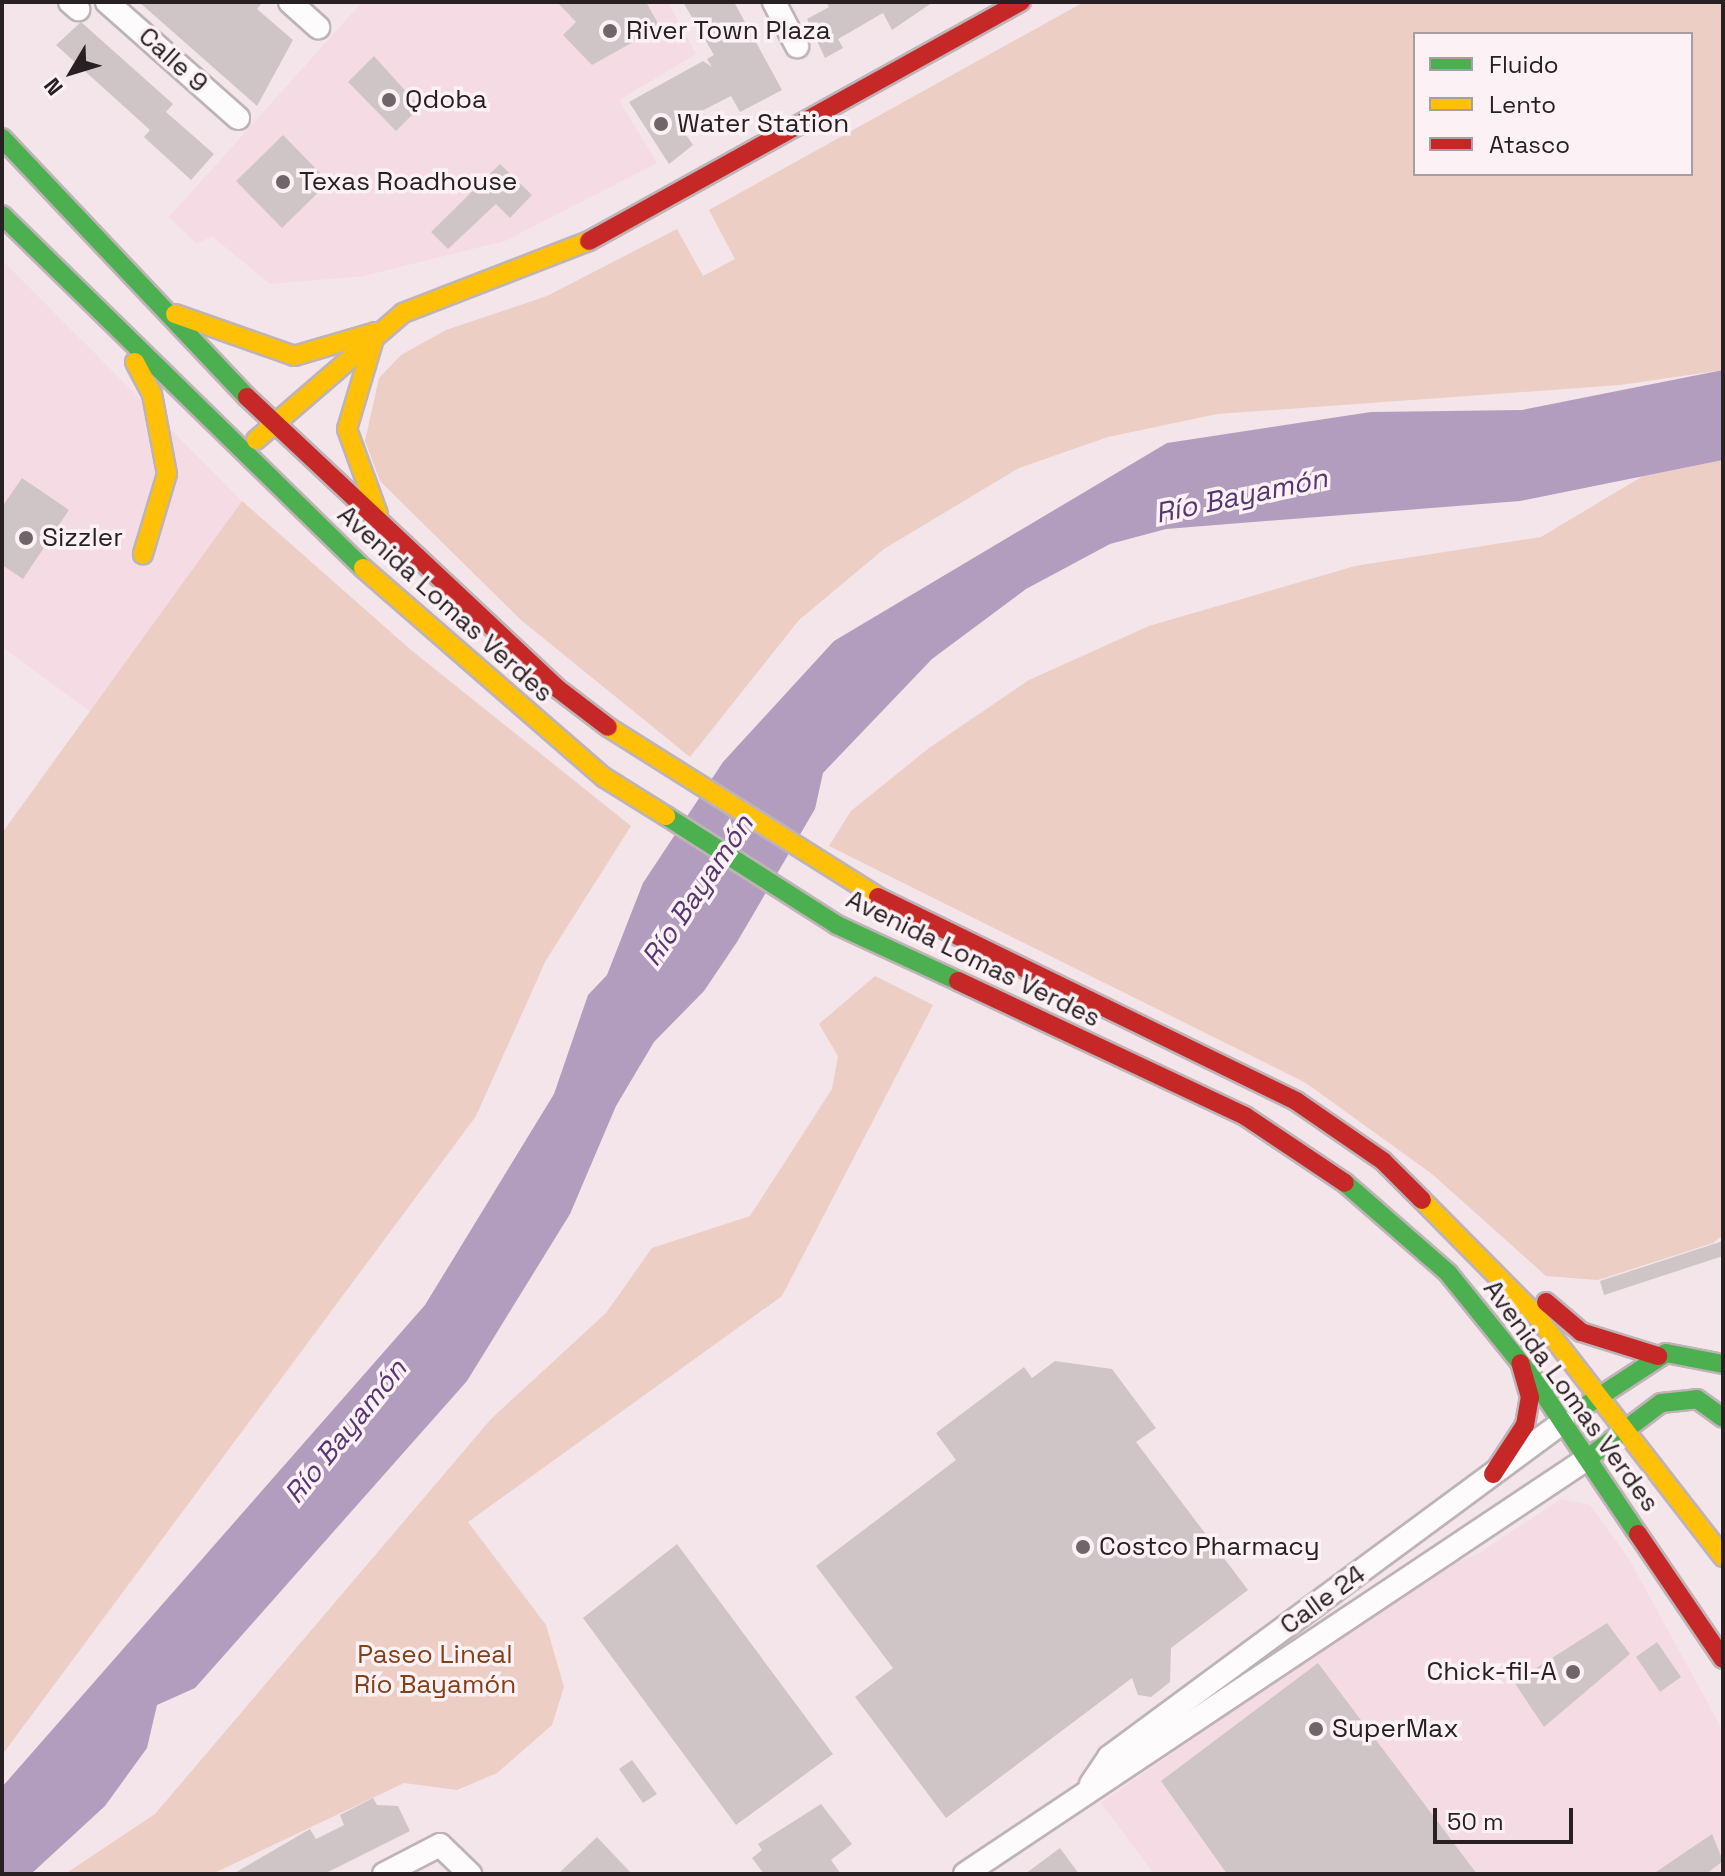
<!DOCTYPE html>
<html>
<head>
<meta charset="utf-8">
<style>
  body { margin:0 }
  #map { position:relative; width:1725px; height:1876px; overflow:hidden; background:#f3e5e9; font-family:"Space Grotesk",sans-serif }
  div>[style] { position:absolute }
  .built>* { inset:0; background:#f5dce4 }
  .green>* { inset:0; background:#eccec5 }
  .water>* { inset:0; background:#b39dbe }
  .building>* { inset:0; background:#d0c5c6 }
  .roads { filter:drop-shadow(2px 0 #beb3b6) drop-shadow(-2px 0 #beb3b6) drop-shadow(0 2px #beb3b6) drop-shadow(0 -2px #beb3b6) }
  .street>* { height:22px; margin:-11px; padding:0 11px; transform-origin:11px; border-radius:11px; background:#fdfbfc }
  .fast>* { height:18px; margin:-9px; padding:0 9px; transform-origin:9px; border-radius:9px; background:#4caf50 }
  .slow>* { height:18px; margin:-9px; padding:0 9px; transform-origin:9px; border-radius:9px; background:#ffc107 }
  .jam>* { height:18px; margin:-9px; padding:0 9px; transform-origin:9px; border-radius:9px; background:#c62828 }
  .dots>* { width:22px; height:22px; translate:-50% -50%; box-sizing:border-box; border:4px solid #fcf1f4; border-radius:50% }
  span { translate:-50% -50%; white-space:nowrap; text-align:center; line-height:1.15; -webkit-text-stroke:7px #fcf1f4; paint-order:stroke }
  .poi-label { font-size:26px; color:#292023 }
  .left { translate:0 -50%; text-align:left }
  .right { translate:-100% -50%; text-align:right }
  .street-label { font-size:26px; color:#292023 }
  .park-label { font-size:26px; color:#82401b }
  .water-label { font-size:28px; color:#583672; font-style:italic }
  .frame { position:absolute; inset:0; border:4px solid #292023; pointer-events:none }
  .legend { position:absolute; left:1413px; top:32px; width:280px; height:144px; box-sizing:border-box; background:#fcf1f4; border:2px solid #a89da0; margin:0; padding:10px 14px; list-style:none; font-size:24px; color:#292023 }
  .legend li { display:flex; align-items:center; gap:16px; height:40px }
  .legend b { width:40px; border:2px solid #a89da0 }
  .north { position:absolute; left:32px; top:32px; width:80px; height:80px; -webkit-text-stroke:6px #fcf1f4; paint-order:stroke; rotate:232deg; font-size:22px; font-weight:700; line-height:32px; text-align:center; color:#292023 }
  .north::after { content:''; display:block; margin:auto; width:28px; height:36px; background:#292023; clip-path:polygon(50% 0,100% 100%,50% 72%,0 100%) }
  .scale { position:absolute; left:1433px; top:1808px; width:140px; height:36px; box-sizing:border-box; border:4px solid #292023; border-top:0; padding-left:10px; font-size:24px; line-height:28px; white-space:nowrap; color:#292023; -webkit-text-stroke:6px #fcf1f4; paint-order:stroke }
</style>
</head>
<body>
<div id="map">
  <div class="built">
    <div style="clip-path:polygon(362px 2px,668px 2px,696px 54px,619px 100px,657px 163px,505px 241px,364px 276px,270px 284px,212px 236px,197px 244px,169px 217px)"></div>
    <div style="clip-path:polygon(2px 260px,242px 501px,91px 712px,2px 647px)"></div>
    <div style="clip-path:polygon(1561px 1499px,1590px 1505px,1629px 1559px,1723px 1731px,1723px 1874px,1154px 1874px,1101px 1803px,1431px 1571px,1476px 1555px)"></div>
  </div>
  <div class="green">
    <div style="clip-path:polygon(evenodd,1084px 2px,1723px 2px,1723px 370px,1620px 385px,1217px 414px,1108px 437px,1019px 468px,884px 549px,799px 620px,690px 757px,521px 620px,380px 481px,365px 441px,379px 378px,401px 355px,446px 330px,547px 296px,677px 229px,703px 276px,735px 259px,709px 210px,1084px 2px,1415px 34px,1691px 34px,1691px 174px,1415px 174px,1415px 34px)"></div>
    <div style="clip-path:polygon(1723px 460px,1723px 1235px,1713px 1243px,1598px 1280px,1546px 1276px,1432px 1174px,1306px 1083px,829px 846px,851px 811px,929px 748px,1029px 680px,1149px 626px,1355px 566px,1541px 537px,1643px 476px)"></div>
    <div style="clip-path:polygon(242px 501px,411px 650px,631px 826px,546px 960px,476px 1116px,2px 1755px,2px 833px)"></div>
    <div style="clip-path:polygon(875px 976px,933px 1005px,782px 1296px,468px 1522px,546px 1625px,564px 1687px,552px 1725px,497px 1773px,457px 1790px,404px 1783px,212px 1874px,65px 1874px,155px 1814px,491px 1419px,606px 1313px,652px 1248px,750px 1216px,832px 1089px,838px 1056px,819px 1024px)"></div>
  </div>
  <div class="water">
    <div style="clip-path:polygon(1723px 370px,1723px 460px,1520px 501px,1166px 529px,1110px 544px,1026px 589px,932px 659px,823px 773px,815px 809px,737px 942px,704px 991px,654px 1042px,616px 1106px,570px 1214px,467px 1381px,195px 1688px,157px 1705px,147px 1748px,105px 1806px,31px 1874px,2px 1874px,2px 1787px,425px 1305px,554px 1094px,588px 995px,607px 975px,643px 883px,723px 762px,834px 641px,1167px 443px,1371px 412px,1522px 410px)"></div>
  </div>
  <div class="building">
    <div style="clip-path:polygon(139px 2px,263px 2px,257px 9px,293px 40px,257px 106px)"></div>
    <div style="clip-path:polygon(557px 2px,646px 2px,660px 27px,592px 65px,563px 35px,576px 22px)"></div>
    <div style="clip-path:polygon(683px 2px,734px 2px,782px 90px,740px 112px,731px 96px,678px 123px,693px 145px,669px 164px,629px 102px,703px 61px,712px 67px,707px 59px,714px 55px)"></div>
    <div style="clip-path:polygon(826px 2px,933px 2px,892px 30px,883px 13px,838px 39px,843px 48px,825px 58px,807px 19px,829px 7px)"></div>
    <div style="clip-path:polygon(81px 22px,173px 104px,166px 112px,214px 154px,191px 180px,144px 137px,150px 130px,56px 45px)"></div>
    <div style="clip-path:polygon(374px 56px,420px 107px,396px 131px,348px 82px)"></div>
    <div style="clip-path:polygon(283px 135px,329px 182px,282px 228px,236px 181px)"></div>
    <div style="clip-path:polygon(500px 164px,532px 195px,510px 218px,496px 204px,448px 249px,431px 232px)"></div>
    <div style="clip-path:polygon(22px 478px,69px 510px,23px 579px,2px 565px,2px 507px)"></div>
    <div style="clip-path:polygon(1723px 1241px,1723px 1256px,1604px 1295px,1600px 1281px)"></div>
    <div style="clip-path:polygon(1055px 1361px,1112px 1369px,1156px 1428px,1136px 1442px,1248px 1590px,1171px 1648px,1170px 1682px,1151px 1697px,1138px 1695px,1132px 1678px,946px 1818px,855px 1697px,893px 1668px,816px 1566px,956px 1460px,936px 1433px,1024px 1367px,1032px 1378px)"></div>
    <div style="clip-path:polygon(677px 1544px,833px 1754px,736px 1825px,583px 1618px)"></div>
    <div style="clip-path:polygon(1607px 1623px,1630px 1654px,1544px 1727px,1514px 1682px)"></div>
    <div style="clip-path:polygon(1657px 1642px,1681px 1677px,1660px 1692px,1636px 1657px)"></div>
    <div style="clip-path:polygon(1318px 1663px,1477px 1874px,1227px 1874px,1161px 1781px)"></div>
    <div style="clip-path:polygon(632px 1760px,657px 1794px,643px 1803px,619px 1769px)"></div>
    <div style="clip-path:polygon(373px 1798px,377px 1805px,398px 1806px,410px 1831px,324px 1874px,233px 1874px,310px 1829px,316px 1839px,344px 1825px,340px 1815px)"></div>
    <div style="clip-path:polygon(821px 1804px,852px 1844px,831px 1860px,841px 1874px,764px 1874px,752px 1858px,762px 1850px,758px 1844px)"></div>
    <div style="clip-path:polygon(1712px 1834px,1723px 1861px,1706px 1874px,1653px 1874px)"></div>
    <div style="clip-path:polygon(597px 1837px,632px 1874px,558px 1874px)"></div>
    <div style="clip-path:polygon(1060px 1848px,1079px 1874px,1025px 1874px)"></div>
  </div>
  <div class="roads">
    <div class="street">
      <div style="left:70px;top:2px;width:11px;rotate:41deg"></div>
      <div style="left:107px;top:2px;width:175px;rotate:41.5deg"></div>
      <div style="left:290px;top:2px;width:38px;rotate:42deg"></div>
      <div style="left:774px;top:2px;width:50px;rotate:62.4deg"></div>
      <div style="left:1091px;top:1784px;width:32px;rotate:-56deg"></div>
      <div style="left:1109px;top:1757px;width:564px;rotate:-36.42deg"></div>
      <div style="left:384px;top:1874px;width:63px;rotate:-27.4deg"></div>
      <div style="left:440px;top:1845px;width:42px;rotate:44deg"></div>
      <div style="left:965px;top:1874px;width:749px;rotate:-33.73deg"></div>
    </div>
    <div class="fast">
      <div style="left:2px;top:138px;width:357px;rotate:46.6deg"></div>
      <div style="left:2px;top:215px;width:505px;rotate:44.36deg"></div>
      <div style="left:666px;top:816px;width:203px;rotate:32.5deg"></div>
      <div style="left:837px;top:925px;width:133px;rotate:24.8deg"></div>
      <div style="left:1345px;top:1183px;width:137px;rotate:41.1deg"></div>
      <div style="left:1448px;top:1273px;width:139px;rotate:51.1deg"></div>
      <div style="left:1535px;top:1381px;width:184px;rotate:56.1deg"></div>
      <div style="left:1582px;top:1408px;width:100px;rotate:-33.2deg"></div>
      <div style="left:1666px;top:1353px;width:58px;rotate:10.9deg"></div>
      <div style="left:1588px;top:1458px;width:91px;rotate:-37deg"></div>
      <div style="left:1661px;top:1403px;width:36px;rotate:-6deg"></div>
      <div style="left:1697px;top:1399px;width:32px;rotate:36deg"></div>
    </div>
    <div class="slow">
      <div style="left:175px;top:314px;width:126px;rotate:19.4deg"></div>
      <div style="left:294px;top:356px;width:85px;rotate:-16.3deg"></div>
      <div style="left:376px;top:332px;width:101px;rotate:106.6deg"></div>
      <div style="left:347px;top:429px;width:90px;rotate:70deg"></div>
      <div style="left:135px;top:362px;width:36px;rotate:62deg"></div>
      <div style="left:152px;top:394px;width:81px;rotate:79.4deg"></div>
      <div style="left:167px;top:474px;width:84px;rotate:106.7deg"></div>
      <div style="left:256px;top:440px;width:194px;rotate:-40.8deg"></div>
      <div style="left:403px;top:313px;width:199px;rotate:-21.2deg"></div>
      <div style="left:363px;top:568px;width:320px;rotate:41deg"></div>
      <div style="left:605px;top:778px;width:72px;rotate:31.9deg"></div>
      <div style="left:608px;top:727px;width:319px;rotate:32.2deg"></div>
      <div style="left:1422px;top:1200px;width:159px;rotate:45.3deg"></div>
      <div style="left:1534px;top:1313px;width:309px;rotate:52.2deg"></div>
    </div>
    <div class="jam">
      <div style="left:589px;top:241px;width:494px;rotate:-29deg"></div>
      <div style="left:247px;top:397px;width:425px;rotate:43.2deg"></div>
      <div style="left:557px;top:688px;width:64px;rotate:37.4deg"></div>
      <div style="left:878px;top:897px;width:465px;rotate:26deg"></div>
      <div style="left:1296px;top:1101px;width:106px;rotate:34.6deg"></div>
      <div style="left:1383px;top:1161px;width:55px;rotate:45deg"></div>
      <div style="left:958px;top:981px;width:317px;rotate:25.2deg"></div>
      <div style="left:1245px;top:1116px;width:120px;rotate:33.8deg"></div>
      <div style="left:1546px;top:1302px;width:46px;rotate:40.6deg"></div>
      <div style="left:1581px;top:1332px;width:81px;rotate:17.3deg"></div>
      <div style="left:1493px;top:1474px;width:59px;rotate:-56.9deg"></div>
      <div style="left:1525px;top:1425px;width:28px;rotate:-80deg"></div>
      <div style="left:1530px;top:1397px;width:35px;rotate:-106deg"></div>
      <div style="left:1638px;top:1534px;width:151px;rotate:55.8deg"></div>
    </div>
  </div>
  <div class="dots">
    <div style="left:610px;top:31px;background:#706568"></div>
    <div style="left:389px;top:100px;background:#706568"></div>
    <div style="left:661px;top:124px;background:#706568"></div>
    <div style="left:283px;top:182px;background:#706568"></div>
    <div style="left:26px;top:538px;background:#706568"></div>
    <div style="left:1083px;top:1547px;background:#706568"></div>
    <div style="left:1573px;top:1672px;background:#706568"></div>
    <div style="left:1316px;top:1729px;background:#706568"></div>
  </div>
  <div class="poi-label">
    <span class="left" style="left:626px;top:31px">River Town Plaza</span>
    <span class="left" style="left:405px;top:100px">Qdoba</span>
    <span class="left" style="left:677px;top:124px">Water Station</span>
    <span class="left" style="left:299px;top:182px">Texas Roadhouse</span>
    <span class="left" style="left:42px;top:538px">Sizzler</span>
    <span class="left" style="left:1099px;top:1547px">Costco Pharmacy</span>
    <span class="right" style="left:1557px;top:1672px">Chick-fil-A</span>
    <span class="left" style="left:1332px;top:1729px">SuperMax</span>
  </div>
  <div class="street-label">
    <span style="left:173px;top:60px;rotate:42deg">Calle 9</span>
    <span style="left:445px;top:604px;rotate:42deg">Avenida Lomas Verdes</span>
    <span style="left:973px;top:959px;rotate:26deg">Avenida Lomas Verdes</span>
    <span style="left:1571px;top:1396px;rotate:54deg">Avenida Lomas Verdes</span>
    <span style="left:1323px;top:1600px;rotate:-36deg">Calle 24</span>
  </div>
  <div class="park-label">
    <span style="left:435px;top:1670px">Paseo Lineal<br>Río Bayamón</span>
  </div>
  <div class="water-label">
    <span style="left:1241px;top:495px;rotate:-12deg">Río Bayamón</span>
    <span style="left:697px;top:890px;rotate:-56deg">Río Bayamón</span>
    <span style="left:345px;top:1431px;rotate:-51deg">Río Bayamón</span>
  </div>
  <div class="frame"></div>
  <ul class="legend">
  <li><b style="height:10px;background:#4caf50"></b>Fluido</li>
  <li><b style="height:10px;background:#ffc107"></b>Lento</li>
  <li><b style="height:10px;background:#c62828"></b>Atasco</li>
  </ul>
  <div class="north">N</div>
  <div class="scale">50 m</div>
</div>
</body>
</html>
